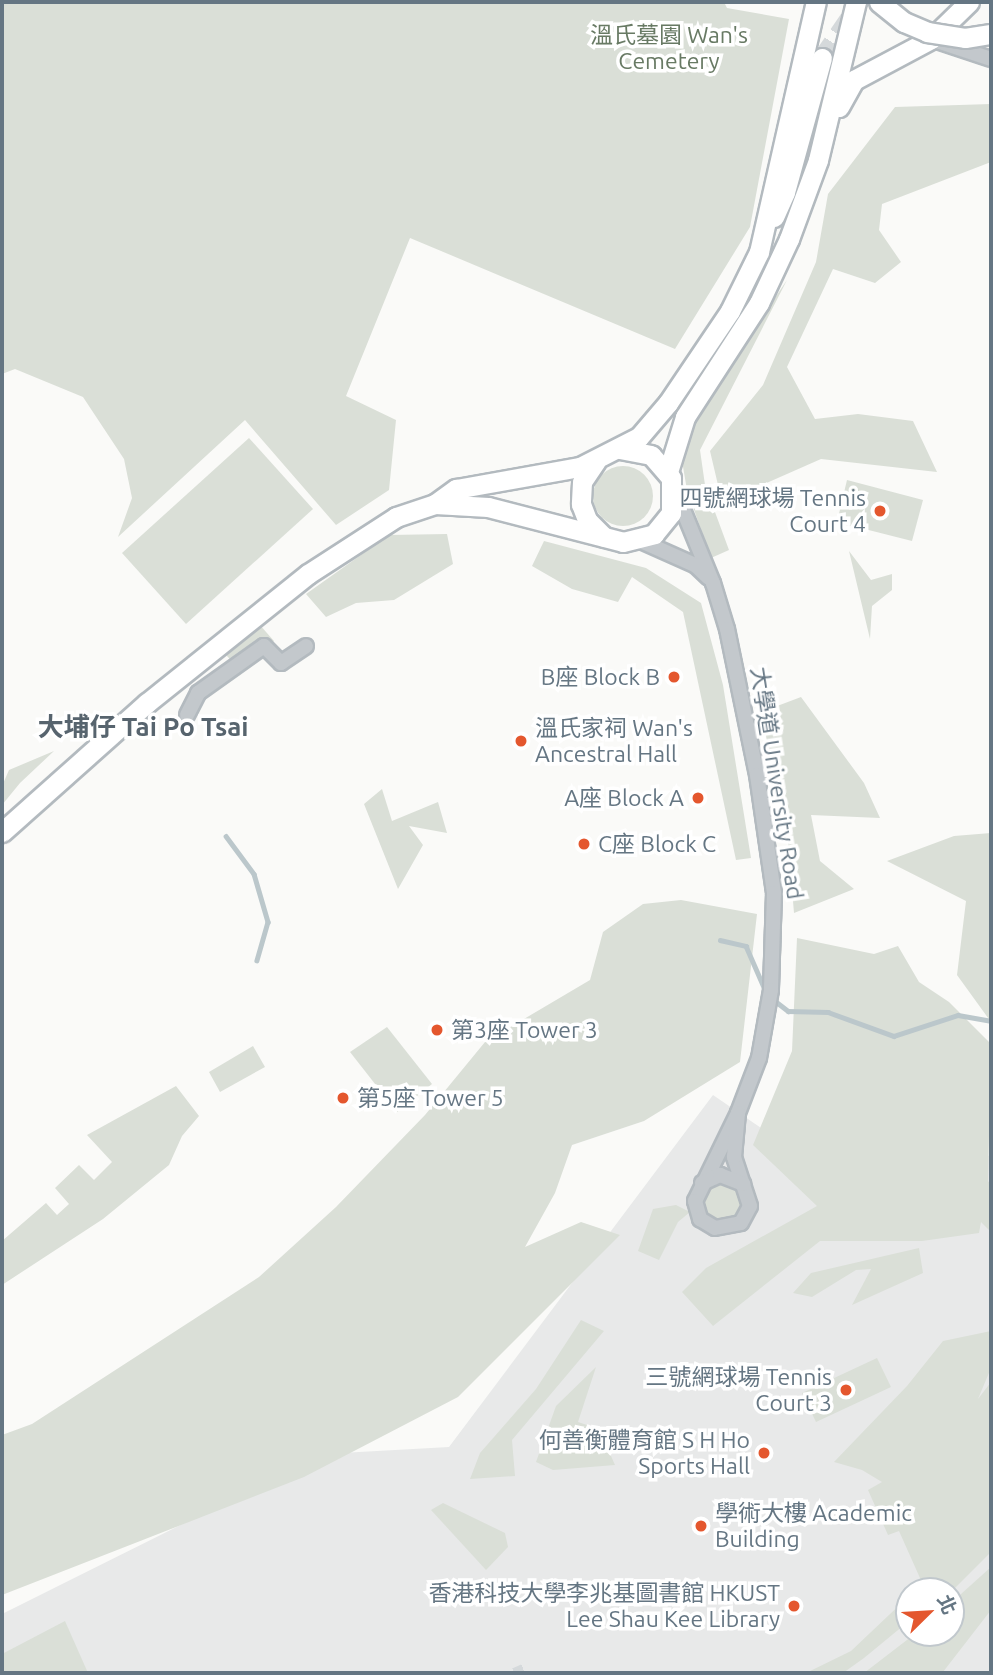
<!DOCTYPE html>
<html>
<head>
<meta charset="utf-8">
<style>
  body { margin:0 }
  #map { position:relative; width:993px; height:1675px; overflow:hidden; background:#fafaf8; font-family:Ubuntu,"Noto Sans TC",sans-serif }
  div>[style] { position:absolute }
  .built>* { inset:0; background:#e8e9e9 }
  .green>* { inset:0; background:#dadfd7 }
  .round { border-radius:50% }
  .stream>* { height:4.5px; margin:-2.25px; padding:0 2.25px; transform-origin:2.25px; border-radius:2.25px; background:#bbc7cb }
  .pedestrian-tunnel>* { height:10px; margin-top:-5px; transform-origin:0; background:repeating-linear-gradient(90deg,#d5d9db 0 10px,transparent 0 15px) }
  .secondary-tunnel>* { height:19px; margin-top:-9.5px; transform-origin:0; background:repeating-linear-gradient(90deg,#d5d9db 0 19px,transparent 0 29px) }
  .roads { filter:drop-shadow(2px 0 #b3babf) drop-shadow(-2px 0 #b3babf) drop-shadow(0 2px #b3babf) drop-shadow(0 -2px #b3babf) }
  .minor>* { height:14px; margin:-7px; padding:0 7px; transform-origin:7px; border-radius:7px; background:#c3c8cc }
  .secondary>* { height:19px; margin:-9.5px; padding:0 9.5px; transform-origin:9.5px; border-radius:9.5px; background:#fff }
  .bridges { filter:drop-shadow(2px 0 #b3babf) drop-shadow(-2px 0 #b3babf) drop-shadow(0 2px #b3babf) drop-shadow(0 -2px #b3babf) }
  .secondary-bridge>* { height:19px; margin:-9.5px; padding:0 9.5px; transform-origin:9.5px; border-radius:9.5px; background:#fff }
  .dots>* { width:19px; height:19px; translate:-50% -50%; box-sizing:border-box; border:4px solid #fff; border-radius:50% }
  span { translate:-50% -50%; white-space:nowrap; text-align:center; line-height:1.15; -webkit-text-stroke:7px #fff; paint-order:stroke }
  .park-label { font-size:23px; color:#687a64 }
  .poi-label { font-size:23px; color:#657683 }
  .right { translate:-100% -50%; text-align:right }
  .left { translate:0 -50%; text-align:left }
  .street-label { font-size:23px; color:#657683 }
  .quarter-label { font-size:26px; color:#57646e; font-weight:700 }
  .frame { position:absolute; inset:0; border:4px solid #657683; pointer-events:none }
  .north { position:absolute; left:895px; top:1577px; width:70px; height:70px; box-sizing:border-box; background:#fff; border:2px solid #c1c8cd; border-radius:50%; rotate:66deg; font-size:19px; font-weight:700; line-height:28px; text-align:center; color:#657683 }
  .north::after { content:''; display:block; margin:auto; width:24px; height:32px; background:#e4572e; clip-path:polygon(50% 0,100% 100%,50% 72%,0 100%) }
</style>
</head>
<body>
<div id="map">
  <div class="built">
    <div style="clip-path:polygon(evenodd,713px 1095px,764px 1130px,991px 1156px,991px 1673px,2px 1673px,2px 1614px,323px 1454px,449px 1447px,713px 1095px,909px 1591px,951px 1591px,951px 1633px,909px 1633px,909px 1591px)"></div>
  </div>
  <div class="green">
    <div style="clip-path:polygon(2px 2px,724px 2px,727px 8px,789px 19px,750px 227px,675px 349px,410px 238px,346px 396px,396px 420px,389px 490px,336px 525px,245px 420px,118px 537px,132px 498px,124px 459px,83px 397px,15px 369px,2px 374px)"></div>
    <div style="clip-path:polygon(991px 104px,991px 162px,882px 204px,879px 230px,901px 262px,875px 283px,833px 269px,787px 367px,815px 419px,858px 414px,913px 421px,937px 472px,821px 459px,744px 493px,718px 485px,710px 451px,763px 385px,816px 262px,828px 194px,895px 107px)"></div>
    <div style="clip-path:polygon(787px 280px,700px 450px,705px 485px,729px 550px,711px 558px,687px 490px,681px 455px,688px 427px)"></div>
    <div style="clip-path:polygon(249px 438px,313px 509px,186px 624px,122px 553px)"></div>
    <div class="round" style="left:593px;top:466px;width:60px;height:60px"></div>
    <div style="clip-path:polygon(847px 480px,923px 500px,912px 541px,837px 522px)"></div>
    <div style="clip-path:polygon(447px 534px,453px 564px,394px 600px,356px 603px,326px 617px,306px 594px,389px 535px)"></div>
    <div style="clip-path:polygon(544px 541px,646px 568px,701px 603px,723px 685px,751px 858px,736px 860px,683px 612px,632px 577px,618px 602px,572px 589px,532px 566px)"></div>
    <div style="clip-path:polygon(849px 551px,871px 580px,892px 574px,892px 590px,872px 606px,870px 639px)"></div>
    <div style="clip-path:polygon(259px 624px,274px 641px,242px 672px,226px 655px)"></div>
    <div style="clip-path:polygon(801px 697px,864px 783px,880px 818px,811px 815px,820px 861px,854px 889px,794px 913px,788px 842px,761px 712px)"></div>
    <div style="clip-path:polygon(54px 751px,20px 783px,2px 805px,2px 786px,9px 770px)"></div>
    <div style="clip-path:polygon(382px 789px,392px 821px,438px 802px,447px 833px,409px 826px,423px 845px,398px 889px,364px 804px)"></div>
    <div style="clip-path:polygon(991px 833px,991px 1022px,957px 975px,966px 901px,887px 861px,954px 836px)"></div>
    <div style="clip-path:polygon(681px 900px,757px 914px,740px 1062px,644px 1121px,572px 1145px,555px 1193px,525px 1247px,581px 1222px,620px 1235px,458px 1397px,304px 1477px,2px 1595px,2px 1435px,32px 1424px,259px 1277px,336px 1207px,425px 1115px,485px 1042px,590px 980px,603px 932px,643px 904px)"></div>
    <div style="clip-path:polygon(797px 938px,874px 954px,898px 946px,919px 982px,949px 1002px,991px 1044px,988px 1182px,991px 1180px,991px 1232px,981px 1222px,979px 1233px,922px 1241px,820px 1241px,713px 1326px,682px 1292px,706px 1268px,817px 1206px,753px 1145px,792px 1051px)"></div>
    <div style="clip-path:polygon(387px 1027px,432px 1084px,397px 1112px,350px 1052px)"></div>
    <div style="clip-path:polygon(253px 1046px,265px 1067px,220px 1092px,209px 1072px)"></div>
    <div style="clip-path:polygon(176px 1086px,199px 1116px,182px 1136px,169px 1165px,103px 1219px,2px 1285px,2px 1241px,46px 1203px,57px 1215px,69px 1204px,55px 1188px,79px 1165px,94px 1180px,112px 1162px,87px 1135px)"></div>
    <div class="round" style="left:703px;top:1184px;width:38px;height:38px"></div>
    <div style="clip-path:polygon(676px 1205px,690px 1212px,678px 1222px,659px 1260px,638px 1251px,653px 1209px)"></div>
    <div style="clip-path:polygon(919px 1248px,923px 1273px,852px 1305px,871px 1269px,856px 1270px,812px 1297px,793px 1293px,811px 1273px)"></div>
    <div style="clip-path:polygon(581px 1320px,604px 1331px,512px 1440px,515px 1476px,470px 1479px,480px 1453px,536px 1389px)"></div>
    <div style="clip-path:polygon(991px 1331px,991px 1368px,978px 1399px,991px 1382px,991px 1552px,951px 1592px,917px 1591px,924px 1587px,899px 1531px,888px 1535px,868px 1490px,882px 1482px,862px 1470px,834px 1462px,907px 1386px,943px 1341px)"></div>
    <div style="clip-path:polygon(877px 1358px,891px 1387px,816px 1422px,802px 1393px)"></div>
    <div style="clip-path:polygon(596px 1367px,578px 1422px,599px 1429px,615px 1465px,553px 1470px,536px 1462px,556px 1406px)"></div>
    <div style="clip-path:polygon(443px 1503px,505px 1533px,508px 1547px,486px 1570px,431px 1510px)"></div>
    <div style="clip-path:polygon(991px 1567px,991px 1610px,943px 1672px,864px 1673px,916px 1633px,951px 1633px,951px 1603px)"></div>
    <div style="clip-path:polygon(909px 1596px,909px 1621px,864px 1658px,843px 1673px,806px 1673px,851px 1651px)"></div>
    <div style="clip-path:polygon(65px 1621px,88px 1673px,2px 1673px,2px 1654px)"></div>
  </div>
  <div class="stream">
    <div style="left:226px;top:836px;width:47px;rotate:53.6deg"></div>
    <div style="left:254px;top:874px;width:50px;rotate:73.7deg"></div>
    <div style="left:268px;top:922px;width:40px;rotate:106deg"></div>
    <div style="left:720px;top:940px;width:27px;rotate:13deg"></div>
    <div style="left:746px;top:946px;width:52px;rotate:66.4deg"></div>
    <div style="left:774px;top:1000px;width:18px;rotate:38deg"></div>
    <div style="left:788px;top:1011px;width:40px;rotate:1.4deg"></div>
    <div style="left:828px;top:1012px;width:70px;rotate:20deg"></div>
    <div style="left:894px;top:1036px;width:67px;rotate:-18.2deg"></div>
    <div style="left:958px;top:1015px;width:34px;rotate:10deg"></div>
  </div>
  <div class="pedestrian-tunnel">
    <div style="left:514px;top:1673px;width:13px;rotate:-23deg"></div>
  </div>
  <div class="secondary-tunnel">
    <div style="left:822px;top:58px;width:58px;rotate:-55.5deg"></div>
  </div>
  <div class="roads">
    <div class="minor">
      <div style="left:931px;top:39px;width:63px;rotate:18.4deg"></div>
      <div style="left:674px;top:488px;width:103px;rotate:67.7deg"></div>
      <div style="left:713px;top:583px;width:48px;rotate:73.1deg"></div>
      <div style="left:727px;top:629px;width:149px;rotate:78.4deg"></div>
      <div style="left:757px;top:775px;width:119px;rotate:81.8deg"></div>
      <div style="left:774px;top:893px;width:97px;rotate:91.8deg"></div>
      <div style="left:771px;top:990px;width:69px;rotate:100deg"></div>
      <div style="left:759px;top:1058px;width:59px;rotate:110.9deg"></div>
      <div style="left:738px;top:1113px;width:98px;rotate:116deg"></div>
      <div style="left:695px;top:1201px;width:19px;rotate:74deg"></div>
      <div style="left:700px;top:1219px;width:17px;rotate:31deg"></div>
      <div style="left:715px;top:1228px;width:26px;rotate:-11deg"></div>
      <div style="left:741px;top:1223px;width:19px;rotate:-62deg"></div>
      <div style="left:750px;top:1206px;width:52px;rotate:-108.1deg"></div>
      <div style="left:734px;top:1157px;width:44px;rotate:-84.8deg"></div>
      <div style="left:641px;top:541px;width:59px;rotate:24deg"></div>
      <div style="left:695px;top:565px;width:18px;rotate:43deg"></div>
      <div style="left:187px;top:715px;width:25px;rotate:-63deg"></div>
      <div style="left:198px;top:693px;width:81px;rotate:-35.5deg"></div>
      <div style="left:264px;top:646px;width:24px;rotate:45deg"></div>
      <div style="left:281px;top:663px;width:30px;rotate:-34deg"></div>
      <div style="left:702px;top:1183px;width:20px;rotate:-24deg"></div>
      <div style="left:720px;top:1175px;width:25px;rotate:21deg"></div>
    </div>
    <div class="secondary">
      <div style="left:839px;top:107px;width:31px;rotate:-61deg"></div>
      <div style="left:854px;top:80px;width:87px;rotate:-28deg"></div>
      <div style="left:931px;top:39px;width:53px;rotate:-44.2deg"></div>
      <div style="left:774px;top:217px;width:27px;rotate:-66deg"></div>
      <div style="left:785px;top:192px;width:139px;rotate:-74.6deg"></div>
      <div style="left:596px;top:461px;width:25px;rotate:124deg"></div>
      <div style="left:582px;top:482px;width:22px;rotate:93deg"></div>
      <div style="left:581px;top:504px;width:17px;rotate:69deg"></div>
      <div style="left:587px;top:520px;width:24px;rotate:45deg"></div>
      <div style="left:668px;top:472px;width:58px;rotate:-72.8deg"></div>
      <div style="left:685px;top:417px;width:136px;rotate:-57deg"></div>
      <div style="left:759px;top:303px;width:71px;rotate:-64.9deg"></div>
      <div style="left:789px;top:239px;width:84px;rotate:-69.8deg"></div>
      <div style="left:818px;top:160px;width:163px;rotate:-76.5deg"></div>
      <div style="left:435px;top:504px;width:26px;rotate:-36deg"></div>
      <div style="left:456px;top:489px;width:126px;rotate:-10.1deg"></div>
      <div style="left:580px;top:467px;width:66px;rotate:-27deg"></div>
      <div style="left:639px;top:437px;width:45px;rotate:-49.5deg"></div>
      <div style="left:668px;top:403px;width:111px;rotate:-56deg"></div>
      <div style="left:730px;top:311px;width:66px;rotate:-63.8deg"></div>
      <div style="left:759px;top:252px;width:256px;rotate:-77.2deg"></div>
      <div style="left:2px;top:832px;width:194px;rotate:-41.7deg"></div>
      <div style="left:147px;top:703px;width:206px;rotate:-38.7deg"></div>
      <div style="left:308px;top:574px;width:105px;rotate:-32.9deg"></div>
      <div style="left:396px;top:517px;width:41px;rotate:-18.4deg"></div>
      <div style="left:435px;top:504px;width:53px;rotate:3.2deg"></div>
      <div style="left:488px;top:507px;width:139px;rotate:14.5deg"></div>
      <div style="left:623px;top:542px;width:32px;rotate:-14deg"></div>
      <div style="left:654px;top:534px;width:27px;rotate:-51deg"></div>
      <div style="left:671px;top:513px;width:35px;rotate:-90deg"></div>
      <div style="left:671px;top:478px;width:30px;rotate:-131deg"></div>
      <div style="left:651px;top:455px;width:32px;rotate:-169deg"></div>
    </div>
  </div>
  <div class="bridges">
    <div class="secondary-bridge">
      <div style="left:879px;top:2px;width:32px;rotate:39deg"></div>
      <div style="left:904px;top:22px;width:25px;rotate:23deg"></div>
      <div style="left:927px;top:32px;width:38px;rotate:9deg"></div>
      <div style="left:965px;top:38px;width:26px;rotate:-9deg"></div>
    </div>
  </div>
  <div class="dots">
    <div style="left:880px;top:511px;background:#e4572e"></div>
    <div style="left:674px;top:677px;background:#e4572e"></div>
    <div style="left:521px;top:741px;background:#e4572e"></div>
    <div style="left:698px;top:798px;background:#e4572e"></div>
    <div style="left:584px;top:844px;background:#e4572e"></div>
    <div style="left:437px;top:1030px;background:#e4572e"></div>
    <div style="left:343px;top:1098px;background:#e4572e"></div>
    <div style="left:846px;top:1390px;background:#e4572e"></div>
    <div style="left:764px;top:1453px;background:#e4572e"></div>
    <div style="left:701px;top:1526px;background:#e4572e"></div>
    <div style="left:794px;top:1606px;background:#e4572e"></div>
  </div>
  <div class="park-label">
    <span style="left:669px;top:48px">溫氏墓園 Wan's<br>Cemetery</span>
  </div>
  <div class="poi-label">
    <span class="right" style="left:866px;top:511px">四號網球場 Tennis<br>Court 4</span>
    <span class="right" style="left:660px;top:677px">B座 Block B</span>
    <span class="left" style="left:535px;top:741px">溫氏家祠 Wan's<br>Ancestral Hall</span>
    <span class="right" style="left:684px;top:798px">A座 Block A</span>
    <span class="left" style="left:598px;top:844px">C座 Block C</span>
    <span class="left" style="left:451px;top:1030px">第3座 Tower 3</span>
    <span class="left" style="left:357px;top:1098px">第5座 Tower 5</span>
    <span class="right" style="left:832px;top:1390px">三號網球場 Tennis<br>Court 3</span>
    <span class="right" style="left:750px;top:1453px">何善衡體育館 S H Ho<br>Sports Hall</span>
    <span class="left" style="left:715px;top:1526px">學術大樓 Academic<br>Building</span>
    <span class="right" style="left:780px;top:1606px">香港科技大學李兆基圖書館 HKUST<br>Lee Shau Kee Library</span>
  </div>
  <div class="street-label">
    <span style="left:777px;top:783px;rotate:81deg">大學道 University Road</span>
  </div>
  <div class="quarter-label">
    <span style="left:143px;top:727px">大埔仔 Tai Po Tsai</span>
  </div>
  <div class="frame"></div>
  <div class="north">北</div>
</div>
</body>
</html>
